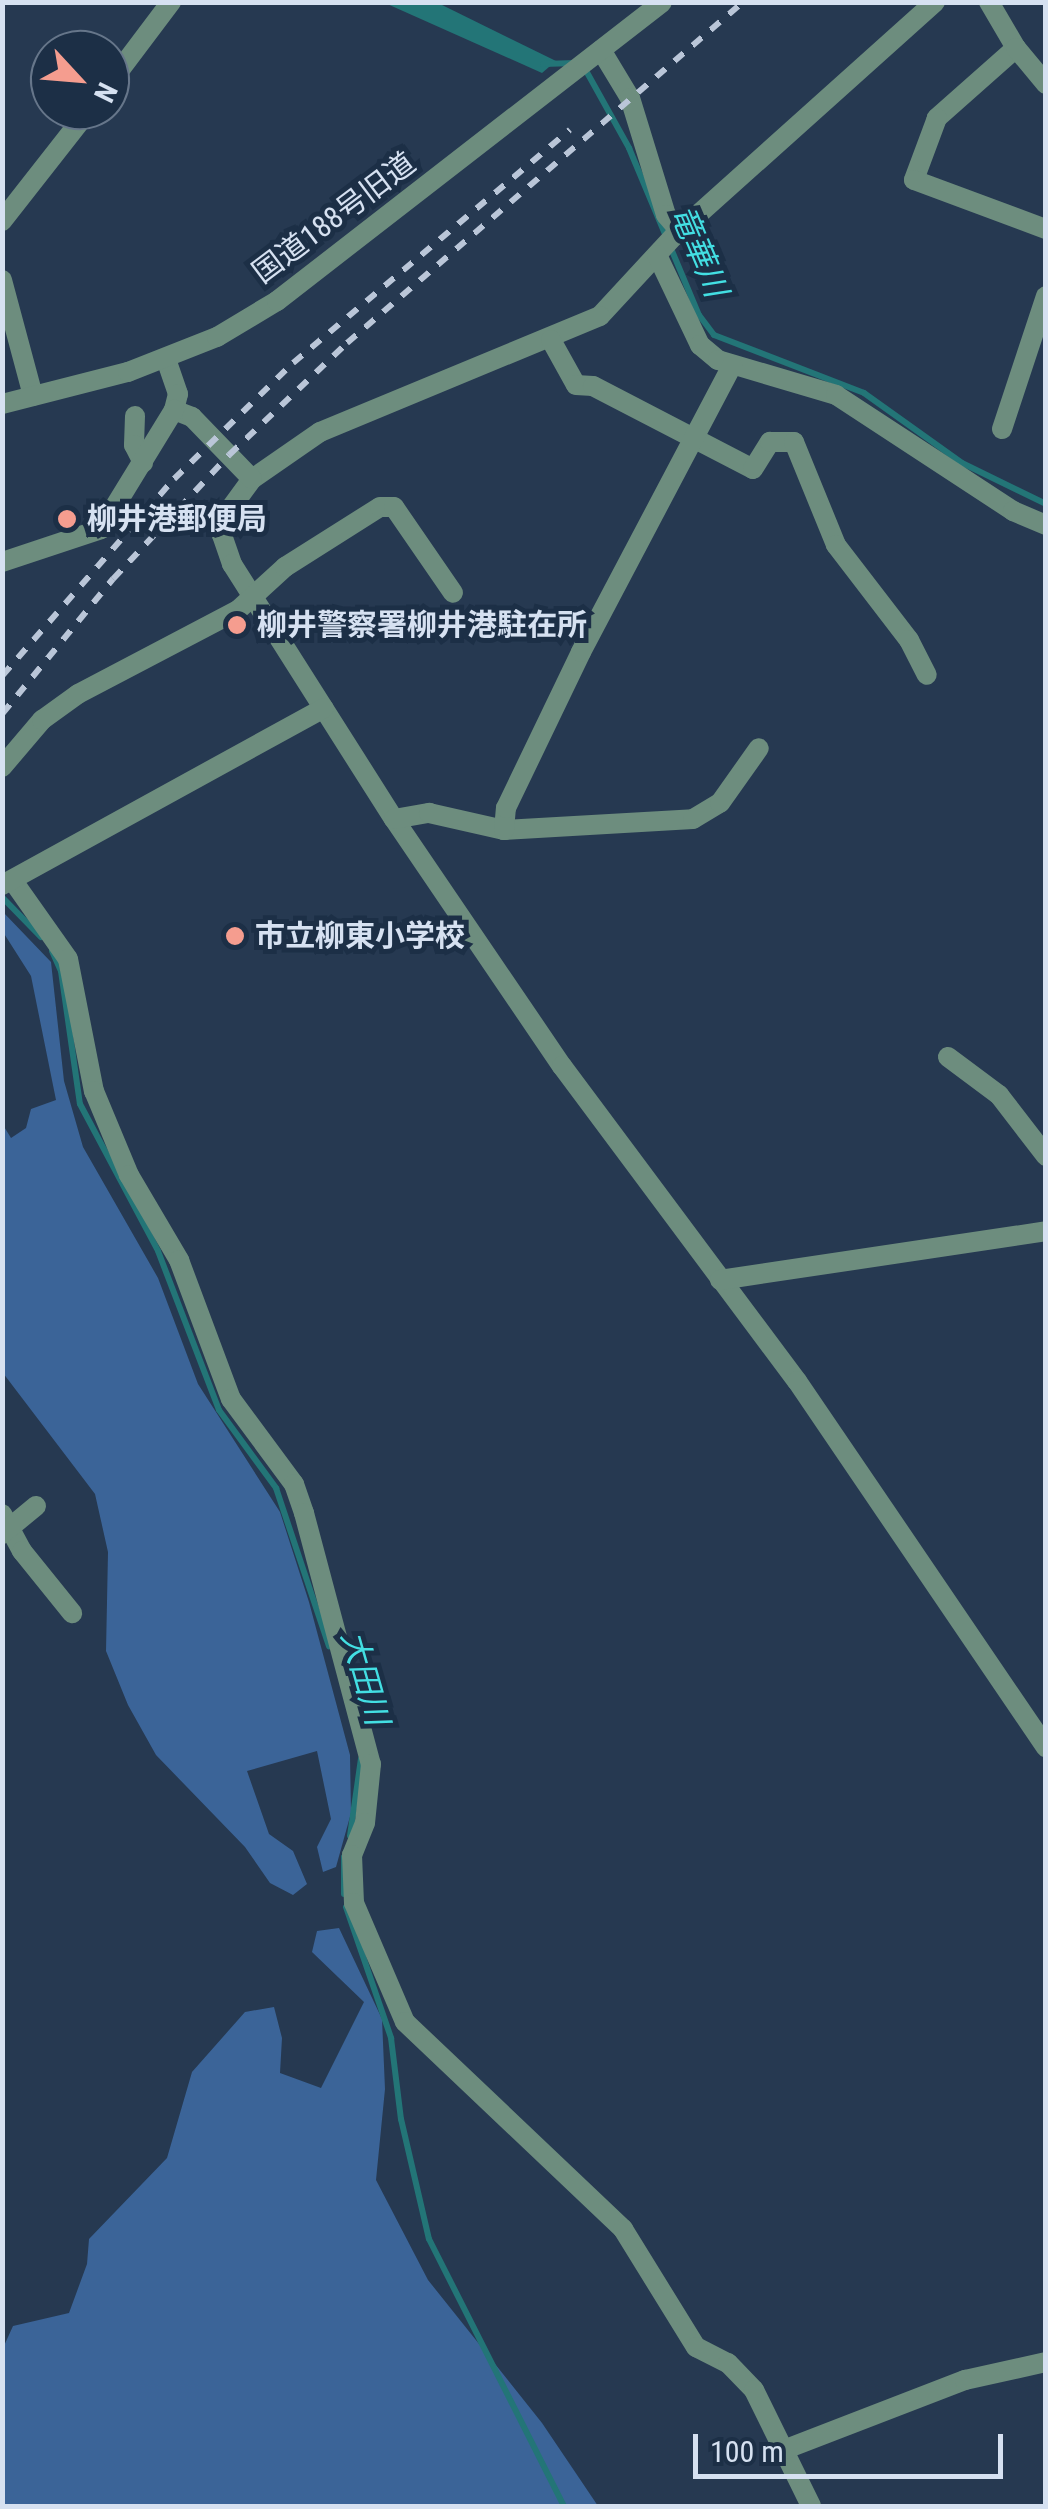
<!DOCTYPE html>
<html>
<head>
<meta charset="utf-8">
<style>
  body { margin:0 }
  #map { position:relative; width:1048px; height:2509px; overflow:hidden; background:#263951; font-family:"Roboto Condensed","Noto Sans JP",sans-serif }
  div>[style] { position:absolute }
  .forest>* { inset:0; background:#3b6498 }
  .water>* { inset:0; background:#237577 }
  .stream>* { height:6px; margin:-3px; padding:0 3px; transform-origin:3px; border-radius:3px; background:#237577 }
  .minor>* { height:20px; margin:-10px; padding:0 10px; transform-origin:10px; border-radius:10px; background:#6d8d7e }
  .tertiary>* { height:20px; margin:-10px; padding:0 10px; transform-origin:10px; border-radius:10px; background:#6d8d7e }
  .rail>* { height:6px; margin-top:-3px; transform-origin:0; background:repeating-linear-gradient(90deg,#bac6d8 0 12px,transparent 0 24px) }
  .dots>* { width:28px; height:28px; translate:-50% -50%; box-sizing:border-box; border:5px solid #1c2f46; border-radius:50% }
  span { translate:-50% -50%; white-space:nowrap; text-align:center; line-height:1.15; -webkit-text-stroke:10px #1c2f46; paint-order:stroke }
  .street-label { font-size:30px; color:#d6e1f1 }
  .poi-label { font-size:30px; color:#d6e1f1; font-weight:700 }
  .left { translate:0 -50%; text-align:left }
  .water-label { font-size:32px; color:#43dfe3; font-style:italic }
  .frame { position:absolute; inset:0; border:5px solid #d6e1f1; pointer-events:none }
  .north { position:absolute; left:30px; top:30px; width:100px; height:100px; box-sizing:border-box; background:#1c2f46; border:2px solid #66768a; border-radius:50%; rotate:116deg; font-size:28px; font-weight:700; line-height:40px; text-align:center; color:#d6e1f1 }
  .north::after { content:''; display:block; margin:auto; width:35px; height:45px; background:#f59d8f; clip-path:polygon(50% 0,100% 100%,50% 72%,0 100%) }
  .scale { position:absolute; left:693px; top:2434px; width:310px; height:45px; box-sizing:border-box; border:5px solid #d6e1f1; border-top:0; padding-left:12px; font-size:30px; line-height:35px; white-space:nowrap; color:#d6e1f1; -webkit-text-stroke:8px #1c2f46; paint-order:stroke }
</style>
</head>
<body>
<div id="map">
  <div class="forest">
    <div style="clip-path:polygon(3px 912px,51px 962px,64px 1081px,83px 1147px,158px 1278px,198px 1384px,280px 1512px,309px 1602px,350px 1755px,351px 1813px,336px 1867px,323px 1872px,317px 1847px,331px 1819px,317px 1751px,247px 1771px,269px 1834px,293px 1851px,307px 1884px,293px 1895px,270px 1883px,245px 1847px,156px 1755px,128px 1705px,106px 1651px,108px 1552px,95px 1494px,3px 1373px,3px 1125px,11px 1138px,26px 1128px,31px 1109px,56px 1100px,31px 976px,3px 932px)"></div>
    <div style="clip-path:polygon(339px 1928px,382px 2019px,385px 2089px,376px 2180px,428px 2280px,542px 2423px,598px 2506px,3px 2506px,3px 2348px,13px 2326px,69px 2313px,87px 2264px,89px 2239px,167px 2158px,192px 2072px,245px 2012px,274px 2007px,282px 2038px,280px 2073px,321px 2088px,364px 2002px,312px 1952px,317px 1931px)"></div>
  </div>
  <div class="water">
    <div style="clip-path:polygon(385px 3px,438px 3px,556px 61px,542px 73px)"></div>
  </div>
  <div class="stream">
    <div style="left:543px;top:64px;width:32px;rotate:-2deg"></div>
    <div style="left:584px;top:67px;width:93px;rotate:60.9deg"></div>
    <div style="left:629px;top:148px;width:181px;rotate:67.3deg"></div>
    <div style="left:699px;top:315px;width:25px;rotate:53deg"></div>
    <div style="left:714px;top:335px;width:161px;rotate:21.1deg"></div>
    <div style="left:864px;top:393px;width:120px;rotate:35.5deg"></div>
    <div style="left:962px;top:463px;width:93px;rotate:26deg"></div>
    <div style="left:2px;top:897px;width:56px;rotate:45.7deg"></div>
    <div style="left:52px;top:951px;width:22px;rotate:66deg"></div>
    <div style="left:61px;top:971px;width:134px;rotate:81.9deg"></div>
    <div style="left:80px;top:1104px;width:166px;rotate:62deg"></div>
    <div style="left:158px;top:1251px;width:170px;rotate:69deg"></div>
    <div style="left:219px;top:1410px;width:97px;rotate:53.8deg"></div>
    <div style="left:276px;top:1488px;width:167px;rotate:71.5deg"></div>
    <div style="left:350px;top:1836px;width:78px;rotate:-81.9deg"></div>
    <div style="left:344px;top:1857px;width:37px;rotate:90deg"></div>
    <div style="left:346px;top:1907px;width:139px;rotate:71deg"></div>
    <div style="left:391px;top:2038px;width:82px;rotate:83deg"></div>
    <div style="left:401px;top:2119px;width:123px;rotate:76.9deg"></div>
    <div style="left:429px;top:2239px;width:299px;rotate:63.2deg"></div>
  </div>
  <div class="minor">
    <div style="left:935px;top:2px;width:351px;rotate:138.1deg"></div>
    <div style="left:674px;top:236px;width:109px;rotate:132.8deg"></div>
    <div style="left:600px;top:316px;width:303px;rotate:157.5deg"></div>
    <div style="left:320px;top:432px;width:83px;rotate:145.3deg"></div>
    <div style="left:252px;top:479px;width:51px;rotate:126.2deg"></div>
    <div style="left:222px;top:520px;width:15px;rotate:90deg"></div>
    <div style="left:222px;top:535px;width:31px;rotate:71deg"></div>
    <div style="left:232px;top:564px;width:302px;rotate:57.6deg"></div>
    <div style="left:394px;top:819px;width:299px;rotate:55.8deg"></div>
    <div style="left:562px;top:1066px;width:393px;rotate:53.3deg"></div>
    <div style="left:797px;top:1381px;width:443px;rotate:55.8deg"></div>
    <div style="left:989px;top:2px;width:53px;rotate:59.6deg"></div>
    <div style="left:1016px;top:48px;width:106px;rotate:138.5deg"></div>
    <div style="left:937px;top:118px;width:66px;rotate:110.4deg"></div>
    <div style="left:914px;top:180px;width:141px;rotate:20.4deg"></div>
    <div style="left:1016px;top:48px;width:47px;rotate:50.2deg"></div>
    <div style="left:601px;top:50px;width:56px;rotate:58.9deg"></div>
    <div style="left:630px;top:98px;width:122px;rotate:72.9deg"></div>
    <div style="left:666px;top:215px;width:21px;rotate:49deg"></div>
    <div style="left:110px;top:83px;width:101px;rotate:-53deg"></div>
    <div style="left:2px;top:221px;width:141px;rotate:-51.9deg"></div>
    <div style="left:657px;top:255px;width:100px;rotate:64.5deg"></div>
    <div style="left:700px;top:345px;width:23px;rotate:40deg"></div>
    <div style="left:718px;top:360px;width:123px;rotate:16.5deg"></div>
    <div style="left:836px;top:395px;width:212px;rotate:33.2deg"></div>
    <div style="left:1013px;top:511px;width:36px;rotate:23deg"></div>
    <div style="left:2px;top:280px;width:120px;rotate:75deg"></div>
    <div style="left:551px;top:340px;width:51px;rotate:60.9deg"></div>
    <div style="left:576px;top:385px;width:17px;rotate:3deg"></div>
    <div style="left:593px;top:386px;width:180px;rotate:27.4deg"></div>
    <div style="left:753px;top:469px;width:32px;rotate:-58deg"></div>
    <div style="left:770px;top:442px;width:24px"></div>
    <div style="left:794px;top:442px;width:111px;rotate:67.8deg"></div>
    <div style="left:836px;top:545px;width:120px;rotate:52.5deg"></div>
    <div style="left:909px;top:640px;width:39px;rotate:63deg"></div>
    <div style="left:166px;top:359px;width:37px;rotate:71deg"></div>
    <div style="left:178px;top:394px;width:16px;rotate:104deg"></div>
    <div style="left:174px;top:410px;width:19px;rotate:21deg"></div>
    <div style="left:192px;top:417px;width:86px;rotate:45.9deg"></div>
    <div style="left:135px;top:416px;width:29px;rotate:92deg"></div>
    <div style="left:134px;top:445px;width:20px;rotate:63deg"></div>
    <div style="left:1002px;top:429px;width:140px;rotate:-71.7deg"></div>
    <div style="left:2px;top:562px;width:104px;rotate:-18.4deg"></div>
    <div style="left:101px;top:529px;width:140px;rotate:-58.5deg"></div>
    <div style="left:2px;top:767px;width:62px;rotate:-49.6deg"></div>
    <div style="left:42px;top:720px;width:44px;rotate:-35.8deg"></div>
    <div style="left:78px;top:694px;width:181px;rotate:-27.7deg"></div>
    <div style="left:238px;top:610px;width:64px;rotate:-42.5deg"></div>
    <div style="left:285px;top:567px;width:112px;rotate:-32.3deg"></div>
    <div style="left:380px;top:507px;width:14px"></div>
    <div style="left:394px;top:507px;width:104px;rotate:55.5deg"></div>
    <div style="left:394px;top:819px;width:36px;rotate:-10deg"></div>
    <div style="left:429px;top:813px;width:77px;rotate:12.8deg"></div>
    <div style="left:504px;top:830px;width:189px;rotate:-3.3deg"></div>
    <div style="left:693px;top:819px;width:31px;rotate:-31deg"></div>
    <div style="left:720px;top:803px;width:67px;rotate:-54.7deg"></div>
    <div style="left:504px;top:830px;width:22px;rotate:-85deg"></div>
    <div style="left:506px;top:808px;width:173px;rotate:-64.3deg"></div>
    <div style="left:581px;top:652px;width:324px;rotate:-62.2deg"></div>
    <div style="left:13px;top:881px;width:95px;rotate:54.8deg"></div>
    <div style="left:68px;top:959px;width:135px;rotate:78.9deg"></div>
    <div style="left:94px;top:1091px;width:91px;rotate:67.4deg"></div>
    <div style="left:129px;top:1175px;width:99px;rotate:59.5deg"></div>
    <div style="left:179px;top:1260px;width:148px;rotate:69.5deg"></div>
    <div style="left:231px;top:1399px;width:106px;rotate:53.5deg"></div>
    <div style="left:294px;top:1484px;width:31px;rotate:71deg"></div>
    <div style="left:304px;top:1513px;width:260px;rotate:75.1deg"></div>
    <div style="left:371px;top:1764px;width:59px;rotate:95.8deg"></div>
    <div style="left:365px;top:1823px;width:35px;rotate:112deg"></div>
    <div style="left:352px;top:1855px;width:48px;rotate:87.6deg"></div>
    <div style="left:354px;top:1903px;width:129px;rotate:66.8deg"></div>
    <div style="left:405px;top:2022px;width:301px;rotate:43.5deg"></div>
    <div style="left:623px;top:2229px;width:139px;rotate:58.3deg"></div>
    <div style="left:696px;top:2347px;width:36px;rotate:27deg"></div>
    <div style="left:728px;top:2363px;width:37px;rotate:46deg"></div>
    <div style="left:754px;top:2390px;width:129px;rotate:63.8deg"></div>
    <div style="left:2px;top:885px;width:367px;rotate:-28.8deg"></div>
    <div style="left:948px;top:1057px;width:64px;rotate:36.7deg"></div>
    <div style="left:999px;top:1095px;width:77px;rotate:52.4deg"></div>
    <div style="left:720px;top:1280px;width:330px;rotate:-8.5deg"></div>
    <div style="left:2px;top:1514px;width:42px;rotate:61.6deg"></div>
    <div style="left:22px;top:1551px;width:80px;rotate:51.1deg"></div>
    <div style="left:2px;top:1534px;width:44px;rotate:-39.5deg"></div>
    <div style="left:786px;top:2449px;width:192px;rotate:-21.1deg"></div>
    <div style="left:965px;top:2380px;width:83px;rotate:-12.5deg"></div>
  </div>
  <div class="tertiary">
    <div style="left:2px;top:404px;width:130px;rotate:-14.3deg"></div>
    <div style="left:128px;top:372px;width:96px;rotate:-21.5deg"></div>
    <div style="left:217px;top:337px;width:70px;rotate:-31deg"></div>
    <div style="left:277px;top:301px;width:487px;rotate:-37.8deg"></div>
  </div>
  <div class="rail">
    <div style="left:2px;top:676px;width:262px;rotate:-48.9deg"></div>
    <div style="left:174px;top:479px;width:166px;rotate:-44.3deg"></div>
    <div style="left:293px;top:363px;width:362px;rotate:-40.1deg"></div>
    <div style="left:2px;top:714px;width:175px;rotate:-50.6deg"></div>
    <div style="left:113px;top:579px;width:170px;rotate:-46.9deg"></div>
    <div style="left:229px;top:455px;width:163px;rotate:-43.5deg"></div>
    <div style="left:347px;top:343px;width:523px;rotate:-40.73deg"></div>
  </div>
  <div class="dots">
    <div style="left:67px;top:519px;background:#f59d8f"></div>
    <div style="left:237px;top:625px;background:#f59d8f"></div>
    <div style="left:235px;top:936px;background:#f59d8f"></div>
  </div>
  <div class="street-label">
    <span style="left:334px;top:218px;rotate:-37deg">国道188号旧道</span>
  </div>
  <div class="poi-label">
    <span class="left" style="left:87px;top:519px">柳井港郵便局</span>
    <span class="left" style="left:257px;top:625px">柳井警察署柳井港駐在所</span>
    <span class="left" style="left:255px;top:936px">市立柳東小学校</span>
  </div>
  <div class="water-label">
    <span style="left:699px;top:251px;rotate:67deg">竜華川</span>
    <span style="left:365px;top:1678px;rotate:74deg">大田川</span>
  </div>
  <div class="frame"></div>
  <div class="north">N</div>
  <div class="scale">100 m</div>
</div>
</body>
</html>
